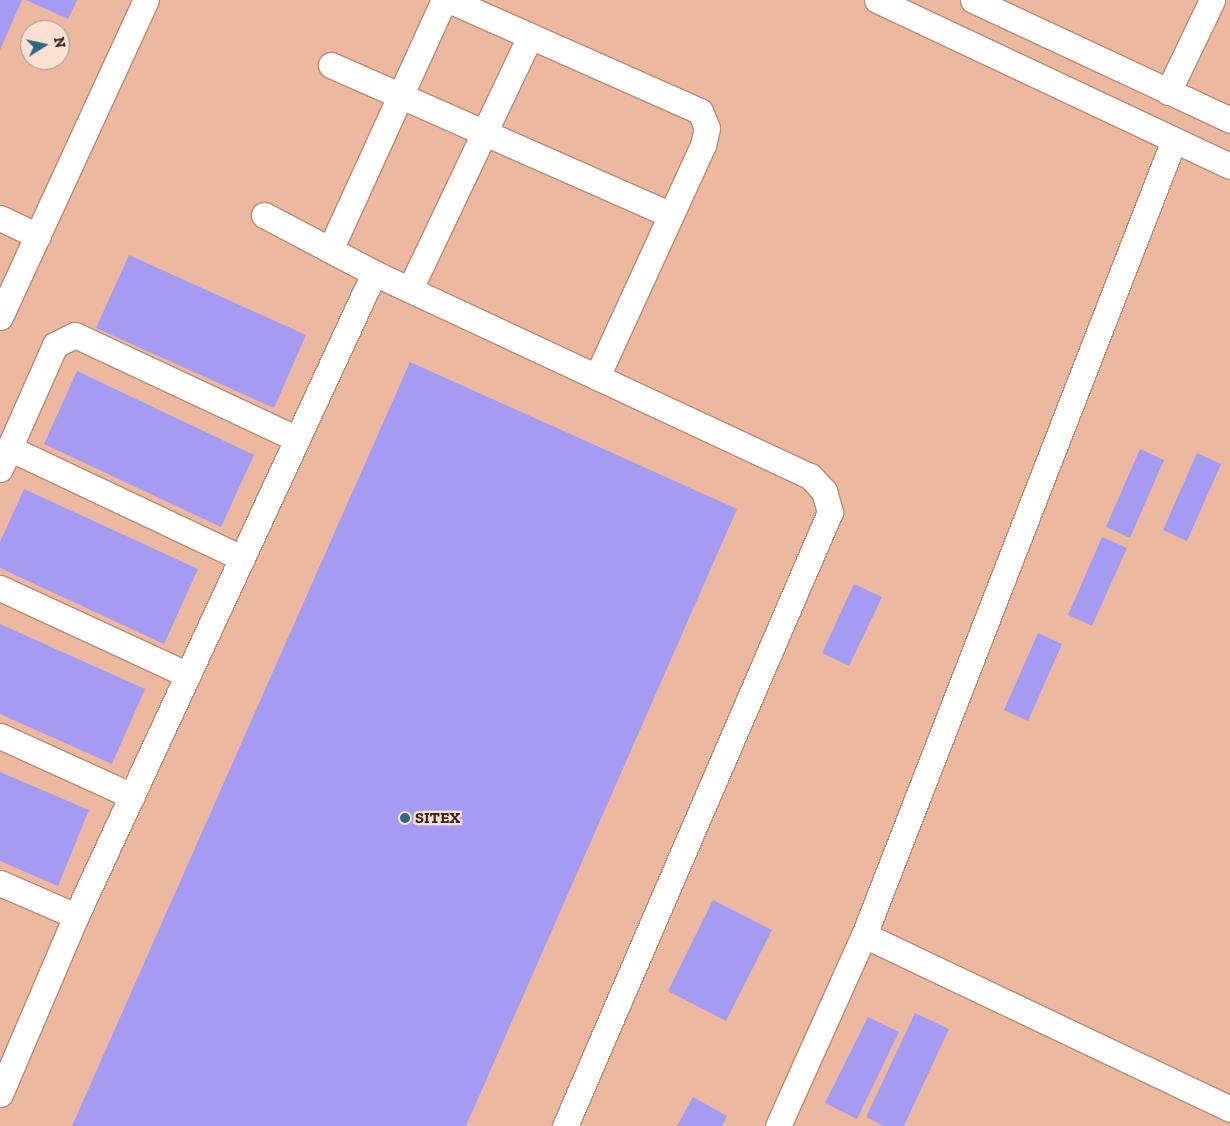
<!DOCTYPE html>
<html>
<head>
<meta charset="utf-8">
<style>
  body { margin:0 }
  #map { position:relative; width:1230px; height:1126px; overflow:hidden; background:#ecb9a0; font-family:"Zilla Slab",serif }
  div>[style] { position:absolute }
  .building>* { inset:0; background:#a59bf2 }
  .roads { filter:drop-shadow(1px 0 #ba8a72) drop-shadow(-1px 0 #ba8a72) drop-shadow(0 1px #ba8a72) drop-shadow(0 -1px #ba8a72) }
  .minor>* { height:25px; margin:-12.5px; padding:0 12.5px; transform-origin:12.5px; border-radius:12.5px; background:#fff }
  .dots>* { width:14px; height:14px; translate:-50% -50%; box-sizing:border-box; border:2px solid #fbe0d3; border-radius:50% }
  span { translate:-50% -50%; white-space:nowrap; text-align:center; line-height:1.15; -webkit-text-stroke:4.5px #fbe0d3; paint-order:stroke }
  .poi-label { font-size:16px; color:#342117; font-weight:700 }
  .left { translate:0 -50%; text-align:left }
  .north { position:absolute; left:20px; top:20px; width:50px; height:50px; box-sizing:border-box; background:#fbe0d3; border:1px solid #ab9488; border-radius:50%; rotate:80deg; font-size:14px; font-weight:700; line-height:20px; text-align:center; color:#342117 }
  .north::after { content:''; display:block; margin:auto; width:18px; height:22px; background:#2e6982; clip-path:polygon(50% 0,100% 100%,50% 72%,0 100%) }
</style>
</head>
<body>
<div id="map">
  <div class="building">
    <div style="clip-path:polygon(0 0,22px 0,0 50px)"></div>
    <div style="clip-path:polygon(26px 0,77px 0,68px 19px)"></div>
    <div style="clip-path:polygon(129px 255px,306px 335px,274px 408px,96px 328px)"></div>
    <div style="clip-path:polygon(410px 362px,737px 509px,466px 1126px,72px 1126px)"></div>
    <div style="clip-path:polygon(77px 371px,254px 455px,221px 527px,44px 444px)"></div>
    <div style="clip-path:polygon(1140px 449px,1164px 460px,1130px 538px,1106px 527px)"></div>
    <div style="clip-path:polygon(1197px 453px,1221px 464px,1187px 541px,1163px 530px)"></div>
    <div style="clip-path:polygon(24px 489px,198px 569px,164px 644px,0 568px,0 542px)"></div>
    <div style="clip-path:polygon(1102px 537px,1127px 548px,1092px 626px,1068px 615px)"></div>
    <div style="clip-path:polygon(854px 584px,882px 597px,849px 666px,822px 653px)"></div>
    <div style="clip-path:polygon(0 624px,145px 689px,112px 764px,0 714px)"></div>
    <div style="clip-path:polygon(1038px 633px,1062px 644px,1028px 721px,1004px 710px)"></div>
    <div style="clip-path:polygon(0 772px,89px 810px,58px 886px,0 861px)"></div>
    <div style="clip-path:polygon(713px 900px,772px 930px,726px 1021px,668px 991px)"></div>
    <div style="clip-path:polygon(915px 1013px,949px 1029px,904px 1126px,884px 1126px,866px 1117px)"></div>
    <div style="clip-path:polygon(868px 1017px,899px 1032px,857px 1119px,825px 1103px)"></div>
    <div style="clip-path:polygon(693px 1097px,727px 1116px,722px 1126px,677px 1126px)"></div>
  </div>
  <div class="roads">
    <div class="minor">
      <div style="left:449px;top:0;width:274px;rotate:23.9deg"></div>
      <div style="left:700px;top:111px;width:18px;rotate:68deg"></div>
      <div style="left:707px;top:128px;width:17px;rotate:103deg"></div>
      <div style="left:703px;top:145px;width:255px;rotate:114.6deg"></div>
      <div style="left:877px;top:0;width:390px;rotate:25.2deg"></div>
      <div style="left:973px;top:0;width:284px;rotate:25deg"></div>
      <div style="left:331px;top:65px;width:369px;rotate:23.8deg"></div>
      <div style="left:1168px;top:92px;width:102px;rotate:-64.4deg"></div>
      <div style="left:264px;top:215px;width:124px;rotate:27.8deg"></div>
      <div style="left:374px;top:273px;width:481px;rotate:25deg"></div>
      <div style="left:810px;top:476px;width:21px;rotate:47deg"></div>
      <div style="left:824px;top:491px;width:22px;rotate:74deg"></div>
      <div style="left:830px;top:512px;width:669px;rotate:113.34deg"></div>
      <div style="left:0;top:218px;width:42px;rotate:25.3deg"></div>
      <div style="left:330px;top:250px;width:275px;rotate:-65.5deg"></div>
      <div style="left:410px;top:289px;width:280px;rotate:-64.6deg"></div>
      <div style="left:0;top:317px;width:349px;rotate:-65.3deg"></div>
      <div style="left:9px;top:448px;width:258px;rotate:25.3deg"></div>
      <div style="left:0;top:469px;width:136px;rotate:-66.1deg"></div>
      <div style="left:55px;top:345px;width:22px;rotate:-27deg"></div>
      <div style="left:75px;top:335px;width:245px;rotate:25.1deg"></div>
      <div style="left:0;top:588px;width:207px;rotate:24.8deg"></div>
      <div style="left:0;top:736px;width:145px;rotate:24.4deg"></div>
      <div style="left:0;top:883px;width:83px;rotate:23.5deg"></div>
      <div style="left:864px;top:935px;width:405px;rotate:25.4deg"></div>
      <div style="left:0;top:1094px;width:194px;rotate:-66.9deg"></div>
      <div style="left:76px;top:916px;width:709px;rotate:-65.13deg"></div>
      <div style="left:778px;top:1126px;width:209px;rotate:-65.8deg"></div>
      <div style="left:864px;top:935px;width:853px;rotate:-68.7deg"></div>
    </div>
  </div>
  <div class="dots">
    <div style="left:405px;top:818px;background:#2e6982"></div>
  </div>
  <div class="poi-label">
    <span class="left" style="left:415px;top:818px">SITEX</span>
  </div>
  <div class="north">N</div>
</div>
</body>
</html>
